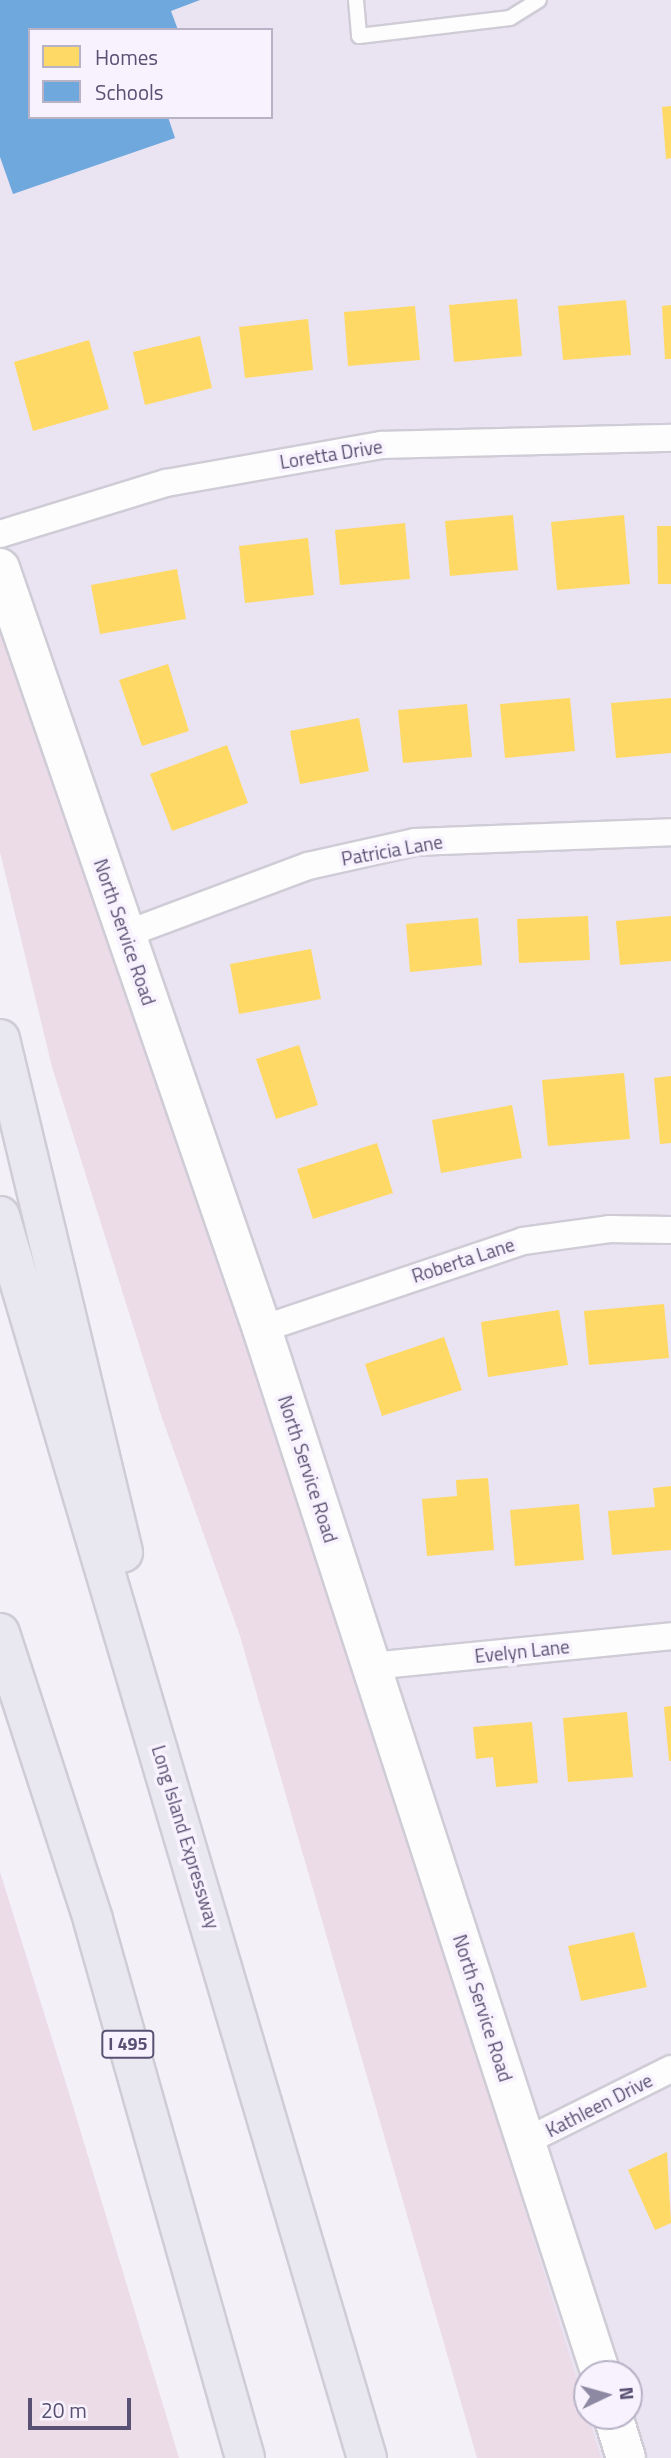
<!DOCTYPE html>
<html>
<head>
<meta charset="utf-8">
<style>
  body { margin:0 }
  #map { position:relative; width:671px; height:2458px; overflow:hidden; background:#f3f0f8; font-family:"Titillium Web",sans-serif }
  div>[style] { position:absolute }
  .residential>* { inset:0; background:#e9e3f2 }
  .green>* { inset:0; background:#ecdce8 }
  .homes>* { inset:0; background:#ffd966 }
  .schools>* { inset:0; background:#6fa8dc }
  .roads { filter:drop-shadow(2px 0 #cfccd6) drop-shadow(-2px 0 #cfccd6) drop-shadow(0 2px #cfccd6) drop-shadow(0 -2px #cfccd6) }
  .lane>* { height:14px; margin:-7px; padding:0 7px; transform-origin:7px; border-radius:7px; background:#fdfdfe }
  .street>* { height:26px; margin:-13px; padding:0 13px; transform-origin:13px; border-radius:13px; background:#fdfdfe }
  .secondary>* { height:38px; margin:-19px; padding:0 19px; transform-origin:19px; border-radius:19px; background:#fdfdfe }
  .highway>* { height:38px; margin:-19px; padding:0 19px; transform-origin:19px; border-radius:19px; background:#e9e7f0 }
  span { translate:-50% -50%; white-space:nowrap; text-align:center; line-height:1.15; -webkit-text-stroke:7px #f7f2fd; paint-order:stroke }
  .shield-label span { padding:2px 5px; background:#f7f2fd; border:2px solid; border-radius:5px; -webkit-text-stroke-width:0 }
  .shield-label { font-size:18px; color:#585173; font-weight:700 }
  .street-label { font-size:19px; color:#585173 }
  .legend { position:absolute; left:28px; top:28px; width:245px; height:91px; box-sizing:border-box; background:#f7f2fd; border:2px solid #b7b2c6; margin:0; padding:9px 12px; list-style:none; font-size:21px; color:#585173 }
  .legend li { display:flex; align-items:center; gap:14px; height:35px }
  .legend b { width:35px; border:2px solid #b7b2c6 }
  .north { position:absolute; left:573px; top:2360px; width:70px; height:70px; box-sizing:border-box; background:#f7f2fd; border:2px solid #b7b2c6; border-radius:50%; rotate:85deg; font-size:19px; font-weight:700; line-height:28px; text-align:center; color:#585173 }
  .north::after { content:''; display:block; margin:auto; width:24px; height:32px; background:#8e89a2; clip-path:polygon(50% 0,100% 100%,50% 72%,0 100%) }
  .scale { position:absolute; left:28px; top:2398px; width:103px; height:32px; box-sizing:border-box; border:4px solid #585173; border-top:0; padding-left:9px; font-size:21px; line-height:24px; white-space:nowrap; color:#585173; -webkit-text-stroke:5px #f7f2fd; paint-order:stroke }
</style>
</head>
<body>
<div id="map">
  <div class="residential">
    <div style="clip-path:polygon(evenodd,0 0,671px 0,671px 2458px,532px 2458px,0 785px,0 0,30px 30px,271px 30px,271px 117px,30px 117px,30px 30px,0 0,587px 2374px,629px 2374px,629px 2416px,587px 2416px,587px 2374px)"></div>
  </div>
  <div class="green">
    <div style="clip-path:polygon(0 632px,339px 1606px,601px 2458px,477px 2458px,240px 1636px,161px 1415px,52px 1067px,0 852px)"></div>
    <div style="clip-path:polygon(0 1872px,69px 2093px,179px 2458px,0 2458px)"></div>
  </div>
  <div class="homes">
    <div style="clip-path:polygon(671px 106px,671px 158px,666px 159px,662px 107px)"></div>
    <div style="clip-path:polygon(517px 299px,522px 356px,454px 362px,449px 305px)"></div>
    <div style="clip-path:polygon(626px 300px,631px 355px,563px 360px,558px 306px)"></div>
    <div style="clip-path:polygon(671px 305px,671px 359px,665px 359px,662px 306px)"></div>
    <div style="clip-path:polygon(415px 306px,420px 360px,348px 366px,344px 312px)"></div>
    <div style="clip-path:polygon(308px 319px,313px 370px,245px 378px,239px 327px)"></div>
    <div style="clip-path:polygon(200px 336px,212px 388px,145px 405px,133px 352px)"></div>
    <div style="clip-path:polygon(89px 340px,109px 409px,33px 431px,14px 362px)"></div>
    <div style="clip-path:polygon(513px 515px,518px 570px,450px 576px,445px 521px)"></div>
    <div style="clip-path:polygon(624px 515px,630px 584px,557px 590px,551px 522px)"></div>
    <div style="clip-path:polygon(405px 523px,410px 579px,340px 585px,335px 530px)"></div>
    <div style="clip-path:polygon(657px 526px,671px 526px,671px 584px,658px 584px)"></div>
    <div style="clip-path:polygon(308px 538px,314px 595px,245px 603px,239px 546px)"></div>
    <div style="clip-path:polygon(177px 569px,186px 619px,100px 634px,91px 585px)"></div>
    <div style="clip-path:polygon(168px 664px,189px 731px,142px 746px,119px 680px)"></div>
    <div style="clip-path:polygon(570px 698px,575px 751px,505px 758px,500px 704px)"></div>
    <div style="clip-path:polygon(671px 698px,671px 753px,616px 758px,611px 703px)"></div>
    <div style="clip-path:polygon(467px 704px,472px 757px,403px 763px,398px 710px)"></div>
    <div style="clip-path:polygon(359px 718px,369px 771px,300px 784px,290px 731px)"></div>
    <div style="clip-path:polygon(227px 745px,248px 803px,172px 831px,150px 774px)"></div>
    <div style="clip-path:polygon(588px 916px,590px 960px,519px 963px,517px 919px)"></div>
    <div style="clip-path:polygon(671px 916px,671px 961px,620px 965px,616px 921px)"></div>
    <div style="clip-path:polygon(478px 918px,482px 965px,410px 972px,406px 924px)"></div>
    <div style="clip-path:polygon(311px 949px,321px 999px,239px 1014px,230px 964px)"></div>
    <div style="clip-path:polygon(299px 1045px,318px 1105px,276px 1119px,256px 1059px)"></div>
    <div style="clip-path:polygon(624px 1073px,630px 1139px,548px 1146px,542px 1080px)"></div>
    <div style="clip-path:polygon(671px 1076px,671px 1143px,660px 1144px,654px 1078px)"></div>
    <div style="clip-path:polygon(512px 1105px,522px 1158px,441px 1173px,432px 1120px)"></div>
    <div style="clip-path:polygon(377px 1143px,393px 1193px,313px 1219px,297px 1169px)"></div>
    <div style="clip-path:polygon(664px 1304px,669px 1358px,589px 1365px,584px 1311px)"></div>
    <div style="clip-path:polygon(559px 1310px,568px 1365px,488px 1377px,481px 1322px)"></div>
    <div style="clip-path:polygon(444px 1337px,462px 1390px,382px 1416px,365px 1364px)"></div>
    <div style="clip-path:polygon(488px 1478px,494px 1550px,427px 1556px,422px 1499px,457px 1496px,456px 1480px)"></div>
    <div style="clip-path:polygon(671px 1486px,671px 1550px,612px 1555px,608px 1511px,655px 1507px,653px 1488px)"></div>
    <div style="clip-path:polygon(579px 1504px,584px 1560px,515px 1566px,510px 1510px)"></div>
    <div style="clip-path:polygon(671px 1706px,671px 1761px,669px 1761px,664px 1707px)"></div>
    <div style="clip-path:polygon(627px 1712px,633px 1777px,568px 1782px,563px 1718px)"></div>
    <div style="clip-path:polygon(532px 1722px,538px 1783px,496px 1787px,493px 1757px,476px 1759px,473px 1727px)"></div>
    <div style="clip-path:polygon(634px 1932px,647px 1987px,581px 2001px,568px 1946px)"></div>
    <div style="clip-path:polygon(667px 2152px,671px 2223px,655px 2230px,628px 2170px)"></div>
  </div>
  <div class="schools">
    <div style="clip-path:polygon(0 0,200px 0,171px 11px,178px 30px,30px 30px,30px 117px,168px 117px,175px 138px,13px 194px,0 157px)"></div>
  </div>
  <div class="roads">
    <div class="lane">
      <div style="left:356px;top:0;width:36px;rotate:85deg"></div>
      <div style="left:359px;top:36px;width:152px;rotate:-6.8deg"></div>
      <div style="left:510px;top:18px;width:34px;rotate:-32deg"></div>
    </div>
    <div class="street">
      <div style="left:0;top:534px;width:174px;rotate:-17.1deg"></div>
      <div style="left:166px;top:483px;width:218px;rotate:-10deg"></div>
      <div style="left:381px;top:445px;width:290px;rotate:-1.4deg"></div>
      <div style="left:126px;top:934px;width:194px;rotate:-20.5deg"></div>
      <div style="left:308px;top:866px;width:110px;rotate:-12.6deg"></div>
      <div style="left:415px;top:842px;width:256px;rotate:-2.2deg"></div>
      <div style="left:262px;top:1329px;width:275px;rotate:-18.6deg"></div>
      <div style="left:523px;top:1241px;width:87px;rotate:-7.9deg"></div>
      <div style="left:609px;top:1229px;width:62px;rotate:0.9deg"></div>
      <div style="left:372px;top:1666px;width:301px;rotate:-5.7deg"></div>
      <div style="left:526px;top:2141px;width:162px;rotate:-26.4deg"></div>
    </div>
    <div class="secondary">
      <div style="left:0;top:568px;width:805px;rotate:71deg"></div>
      <div style="left:262px;top:1329px;width:1099px;rotate:72.03deg"></div>
      <div style="left:613px;top:2416px;width:44px;rotate:72.8deg"></div>
    </div>
    <div class="highway">
      <div style="left:0;top:1039px;width:528px;rotate:76.52deg"></div>
      <div style="left:0;top:1216px;width:1295px;rotate:73.54deg"></div>
      <div style="left:0;top:1633px;width:302px;rotate:72deg"></div>
      <div style="left:93px;top:1920px;width:559px;rotate:74.22deg"></div>
    </div>
  </div>
  <div class="shield-label">
    <span style="left:128px;top:2044px">I 495</span>
  </div>
  <div class="street-label">
    <span style="left:331px;top:454px;rotate:-9deg">Loretta Drive</span>
    <span style="left:392px;top:850px;rotate:-10deg">Patricia Lane</span>
    <span style="left:125px;top:932px;rotate:71deg">North Service Road</span>
    <span style="left:463px;top:1260px;rotate:-18deg">Roberta Lane</span>
    <span style="left:308px;top:1469px;rotate:72deg">North Service Road</span>
    <span style="left:522px;top:1651px;rotate:-6deg">Evelyn Lane</span>
    <span style="left:186px;top:1837px;rotate:73deg">Long Island Expressway</span>
    <span style="left:483px;top:2008px;rotate:72deg">North Service Road</span>
    <span style="left:599px;top:2105px;rotate:-27deg">Kathleen Drive</span>
  </div>
  <ul class="legend">
  <li><b style="height:19px;background:#ffd966"></b>Homes</li>
  <li><b style="height:19px;background:#6fa8dc"></b>Schools</li>
  </ul>
  <div class="north">N</div>
  <div class="scale">20 m</div>
</div>
</body>
</html>
